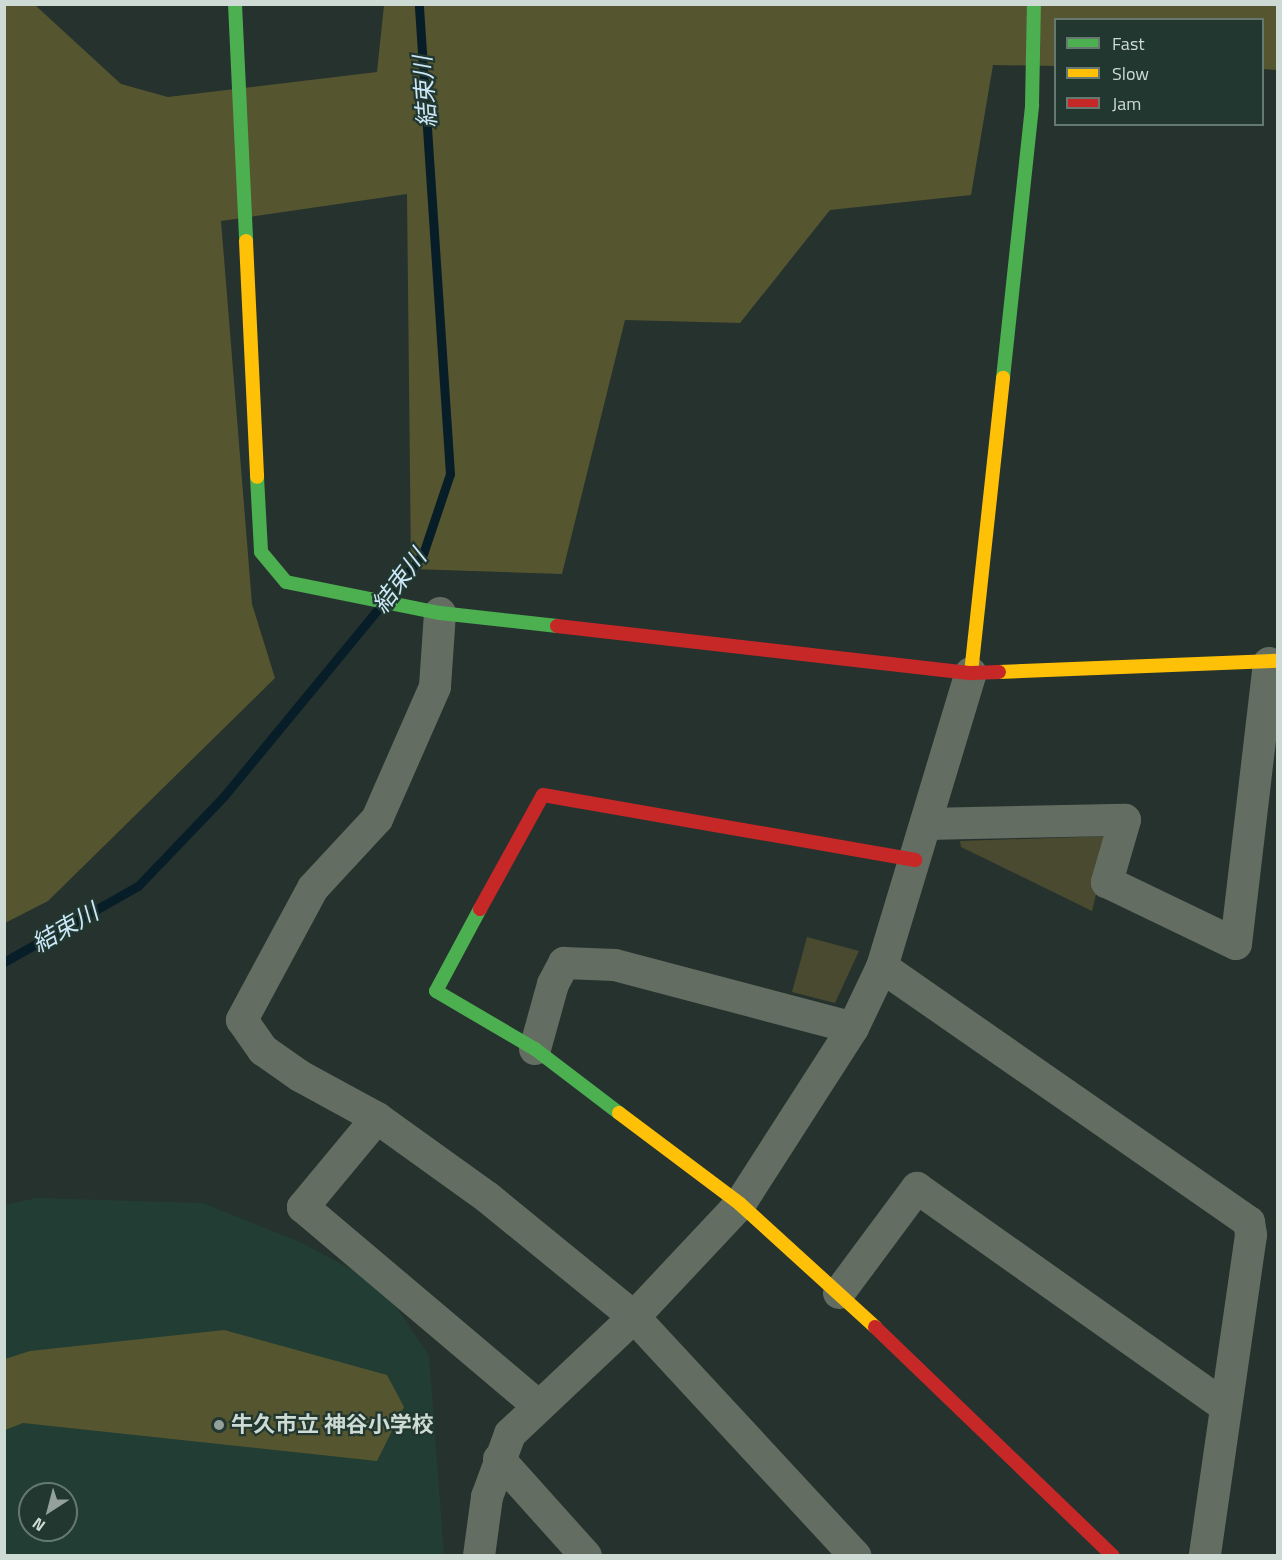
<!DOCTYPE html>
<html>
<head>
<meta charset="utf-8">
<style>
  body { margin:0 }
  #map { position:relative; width:1282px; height:1560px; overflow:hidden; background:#26322e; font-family:"Titillium Web","Noto Sans JP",sans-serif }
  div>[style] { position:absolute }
  .built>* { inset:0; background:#223e34 }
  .green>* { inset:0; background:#4a4a30 }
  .forest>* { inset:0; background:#55552f }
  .stream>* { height:9px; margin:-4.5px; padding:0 4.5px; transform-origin:4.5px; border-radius:4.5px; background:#071d27 }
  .street>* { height:32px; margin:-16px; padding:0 16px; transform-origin:16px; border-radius:16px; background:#646d62 }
  .fast>* { height:14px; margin:-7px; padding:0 7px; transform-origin:7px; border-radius:7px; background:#4caf50 }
  .slow>* { height:14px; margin:-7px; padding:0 7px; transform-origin:7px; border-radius:7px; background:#ffc107 }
  .jam>* { height:14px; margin:-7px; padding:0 7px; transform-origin:7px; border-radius:7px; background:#c62828 }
  .dots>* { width:16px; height:16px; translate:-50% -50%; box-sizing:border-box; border:3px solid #21372f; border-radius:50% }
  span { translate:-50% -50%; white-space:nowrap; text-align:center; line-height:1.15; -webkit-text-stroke:4.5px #21372f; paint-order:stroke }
  .poi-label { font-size:22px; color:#cedbd5; font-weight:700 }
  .left { translate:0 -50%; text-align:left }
  .water-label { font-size:24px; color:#cce8f8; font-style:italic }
  .frame { position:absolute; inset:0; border:6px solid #cedbd5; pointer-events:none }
  .legend { position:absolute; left:1054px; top:18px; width:210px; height:108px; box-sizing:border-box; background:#21372f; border:2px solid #667971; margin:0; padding:8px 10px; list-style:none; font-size:18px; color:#cedbd5 }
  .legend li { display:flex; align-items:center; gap:12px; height:30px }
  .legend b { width:30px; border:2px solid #667971 }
  .north { position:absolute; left:18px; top:1482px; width:60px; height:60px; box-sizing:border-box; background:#21372f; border:2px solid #667971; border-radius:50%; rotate:216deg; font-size:16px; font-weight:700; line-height:24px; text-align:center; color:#cedbd5 }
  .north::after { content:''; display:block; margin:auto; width:21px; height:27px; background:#93a09b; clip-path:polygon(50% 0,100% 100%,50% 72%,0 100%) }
</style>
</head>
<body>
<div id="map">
  <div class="built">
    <div style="clip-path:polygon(evenodd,37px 1198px,203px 1203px,302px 1243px,382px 1286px,429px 1356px,444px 1555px,5px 1555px,4px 1205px,37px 1198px,30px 1494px,66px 1494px,66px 1530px,30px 1530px,30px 1494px)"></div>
  </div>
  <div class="green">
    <div style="clip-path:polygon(1110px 836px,1092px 911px,961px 847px,960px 841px)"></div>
    <div style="clip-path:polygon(807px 937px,859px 951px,835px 1003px,792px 992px)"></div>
  </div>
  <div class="forest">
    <div style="clip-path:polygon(5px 5px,35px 5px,121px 84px,168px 97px,377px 72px,384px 5px,1277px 5px,1277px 70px,1263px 69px,1262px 20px,1056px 20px,1055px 66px,993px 65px,971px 195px,830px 210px,740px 323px,625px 320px,562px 574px,411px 569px,407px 194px,221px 221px,252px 604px,275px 678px,48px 901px,5px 923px)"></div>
    <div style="clip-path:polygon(224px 1330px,387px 1375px,404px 1407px,377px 1461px,23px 1423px,5px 1430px,5px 1359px,30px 1351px)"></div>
  </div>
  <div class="stream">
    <div style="left:389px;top:596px;width:54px;rotate:-51deg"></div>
    <div style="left:423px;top:554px;width:84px;rotate:-71.4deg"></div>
    <div style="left:450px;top:474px;width:471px;rotate:-93.8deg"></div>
    <div style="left:4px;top:962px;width:154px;rotate:-29.6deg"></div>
    <div style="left:138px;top:886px;width:124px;rotate:-46.3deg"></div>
    <div style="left:224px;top:796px;width:245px;rotate:-50.5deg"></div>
  </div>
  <div class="street">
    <div style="left:440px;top:613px;width:74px;rotate:93.9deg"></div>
    <div style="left:435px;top:687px;width:144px;rotate:113.7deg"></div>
    <div style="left:377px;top:819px;width:94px;rotate:132.8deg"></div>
    <div style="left:313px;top:888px;width:150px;rotate:118.3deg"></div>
    <div style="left:242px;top:1020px;width:37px;rotate:55deg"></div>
    <div style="left:263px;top:1050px;width:45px;rotate:35.1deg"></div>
    <div style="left:300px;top:1076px;width:88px;rotate:28.6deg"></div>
    <div style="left:377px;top:1118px;width:135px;rotate:35.7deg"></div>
    <div style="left:487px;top:1197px;width:190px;rotate:39.2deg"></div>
    <div style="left:634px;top:1317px;width:326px;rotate:47.2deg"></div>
    <div style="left:926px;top:824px;width:199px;rotate:-1.2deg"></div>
    <div style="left:1125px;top:820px;width:65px;rotate:106.2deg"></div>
    <div style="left:1107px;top:882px;width:143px;rotate:25.7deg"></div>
    <div style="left:1236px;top:944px;width:283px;rotate:-83.3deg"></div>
    <div style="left:882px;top:967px;width:447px;rotate:34.8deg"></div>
    <div style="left:1249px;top:1222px;width:13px;rotate:81deg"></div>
    <div style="left:1251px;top:1235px;width:324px;rotate:98.2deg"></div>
    <div style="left:535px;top:1049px;width:67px;rotate:-74.5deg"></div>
    <div style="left:553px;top:984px;width:24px;rotate:-62deg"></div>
    <div style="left:564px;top:963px;width:51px;rotate:2.2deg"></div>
    <div style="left:615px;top:965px;width:246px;rotate:14.8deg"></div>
    <div style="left:377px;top:1118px;width:116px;rotate:129.7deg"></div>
    <div style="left:303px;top:1207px;width:307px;rotate:40.2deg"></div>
    <div style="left:839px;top:1293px;width:131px;rotate:-53.4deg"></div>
    <div style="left:917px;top:1188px;width:377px;rotate:35.3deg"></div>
    <div style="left:499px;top:1459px;width:130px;rotate:48.1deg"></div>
    <div style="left:479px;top:1556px;width:60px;rotate:-82.3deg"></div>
    <div style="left:487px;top:1497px;width:67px;rotate:-69.9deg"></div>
    <div style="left:510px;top:1434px;width:170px;rotate:-43.3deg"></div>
    <div style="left:634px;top:1317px;width:155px;rotate:-46.8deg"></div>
    <div style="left:740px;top:1204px;width:209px;rotate:-57.3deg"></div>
    <div style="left:853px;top:1028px;width:68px;rotate:-64.6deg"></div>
    <div style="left:882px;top:967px;width:307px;rotate:-73.2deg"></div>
  </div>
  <div class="fast">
    <div style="left:235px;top:4px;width:237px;rotate:87.3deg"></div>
    <div style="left:1003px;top:378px;width:275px;rotate:-83.9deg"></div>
    <div style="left:1032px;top:105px;width:101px;rotate:-88.9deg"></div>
    <div style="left:257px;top:477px;width:75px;rotate:86.9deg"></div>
    <div style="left:261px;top:552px;width:39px;rotate:50deg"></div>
    <div style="left:286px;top:582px;width:157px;rotate:11.4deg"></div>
    <div style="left:440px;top:613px;width:118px;rotate:6.3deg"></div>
    <div style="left:480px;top:909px;width:93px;rotate:118.2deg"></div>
    <div style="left:436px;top:991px;width:115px;rotate:30.4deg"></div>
    <div style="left:535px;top:1049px;width:106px;rotate:37.3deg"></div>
  </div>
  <div class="slow">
    <div style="left:246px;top:241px;width:236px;rotate:87.3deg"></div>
    <div style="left:999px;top:672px;width:279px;rotate:-2.3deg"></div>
    <div style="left:971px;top:673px;width:297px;rotate:-83.8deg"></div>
    <div style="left:619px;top:1113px;width:151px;rotate:36.9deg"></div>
    <div style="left:740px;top:1204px;width:183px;rotate:42.3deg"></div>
  </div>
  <div class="jam">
    <div style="left:557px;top:626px;width:417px;rotate:6.5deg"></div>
    <div style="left:971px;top:673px;width:28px;rotate:-2deg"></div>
    <div style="left:480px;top:909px;width:130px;rotate:-61.1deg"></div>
    <div style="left:543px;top:795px;width:378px;rotate:9.9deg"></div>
    <div style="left:875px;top:1327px;width:330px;rotate:43.9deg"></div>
  </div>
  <div class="dots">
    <div style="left:219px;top:1425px;background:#93a09b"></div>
  </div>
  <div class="poi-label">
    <span class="left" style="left:231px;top:1425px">牛久市立 神谷小学校</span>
  </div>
  <div class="water-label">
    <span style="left:425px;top:92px;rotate:-94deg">結束川</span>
    <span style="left:399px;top:581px;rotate:-53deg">結束川</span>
    <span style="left:65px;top:928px;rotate:-30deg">結束川</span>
  </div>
  <div class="frame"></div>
  <ul class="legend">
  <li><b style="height:8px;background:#4caf50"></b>Fast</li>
  <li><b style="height:8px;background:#ffc107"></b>Slow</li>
  <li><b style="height:8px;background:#c62828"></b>Jam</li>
  </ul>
  <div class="north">N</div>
</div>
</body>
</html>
